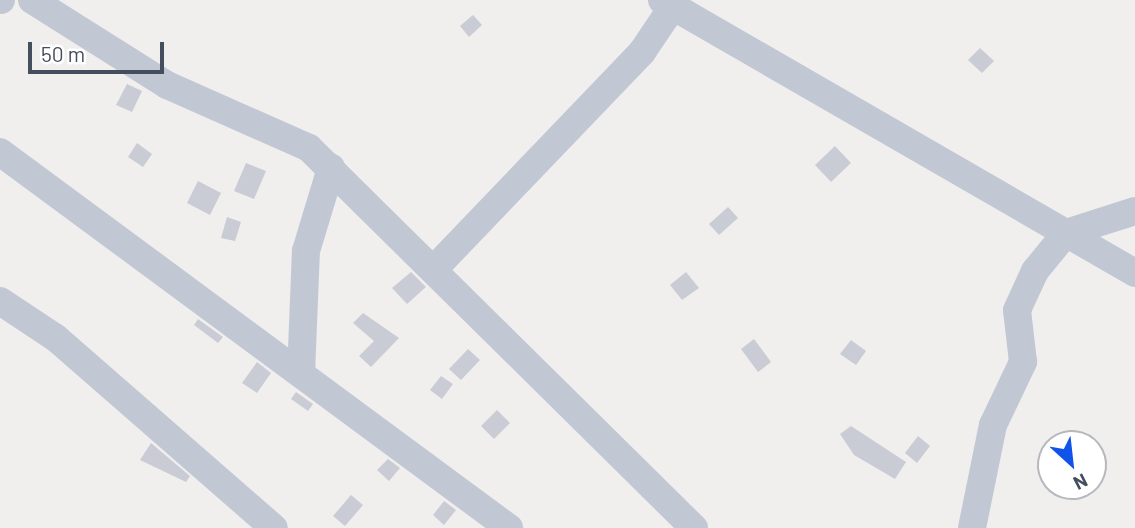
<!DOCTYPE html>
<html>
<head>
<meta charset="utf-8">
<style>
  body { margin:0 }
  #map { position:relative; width:1135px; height:528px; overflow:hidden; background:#f1eeee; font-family:Barlow,sans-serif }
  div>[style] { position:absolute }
  .building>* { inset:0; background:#c9ccd4 }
  .minor>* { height:28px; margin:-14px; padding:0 14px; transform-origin:14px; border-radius:14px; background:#c1c8d4 }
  span { translate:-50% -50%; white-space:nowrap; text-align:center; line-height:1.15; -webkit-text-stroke:7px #fff; paint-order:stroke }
  .north { position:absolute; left:1037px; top:430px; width:70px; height:70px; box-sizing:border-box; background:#fff; border:2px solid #b5b8be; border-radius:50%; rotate:153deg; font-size:19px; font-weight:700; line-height:28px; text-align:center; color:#454e5c }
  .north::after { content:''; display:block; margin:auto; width:24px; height:32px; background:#1053e9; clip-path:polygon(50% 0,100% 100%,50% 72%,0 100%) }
  .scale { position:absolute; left:28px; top:42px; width:136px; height:32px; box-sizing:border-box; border:4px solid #454e5c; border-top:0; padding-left:9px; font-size:21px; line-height:24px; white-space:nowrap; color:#454e5c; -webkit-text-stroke:5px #fff; paint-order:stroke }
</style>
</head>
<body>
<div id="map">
  <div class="building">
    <div style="clip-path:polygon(473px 15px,482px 25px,469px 37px,460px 26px)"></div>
    <div style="clip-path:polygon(980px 48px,994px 61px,982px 73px,968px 60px)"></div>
    <div style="clip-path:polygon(127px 84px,142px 91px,132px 112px,116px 105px)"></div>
    <div style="clip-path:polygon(137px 143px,152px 154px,143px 167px,128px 157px)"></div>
    <div style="clip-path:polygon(835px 146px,851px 163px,831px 182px,815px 165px)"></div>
    <div style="clip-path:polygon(246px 163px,266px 171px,254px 199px,234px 191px)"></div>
    <div style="clip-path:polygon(198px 181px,221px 193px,210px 215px,187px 203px)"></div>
    <div style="clip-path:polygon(728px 207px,738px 218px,719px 235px,709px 224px)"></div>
    <div style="clip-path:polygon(227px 217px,241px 222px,235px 241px,221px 238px)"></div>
    <div style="clip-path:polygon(411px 272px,426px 287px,407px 304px,392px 288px)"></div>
    <div style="clip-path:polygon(686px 272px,699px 288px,682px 300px,670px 285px)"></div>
    <div style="clip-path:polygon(363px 313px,399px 338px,371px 367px,359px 356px,374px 341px,353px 323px)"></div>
    <div style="clip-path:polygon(198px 319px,223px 337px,218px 343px,194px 325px)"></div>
    <div style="clip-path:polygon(754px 339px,771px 362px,758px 372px,741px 349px)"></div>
    <div style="clip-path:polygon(851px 340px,866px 351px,856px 365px,840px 354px)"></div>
    <div style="clip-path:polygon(468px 349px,480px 360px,461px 380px,449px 369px)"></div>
    <div style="clip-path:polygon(257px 362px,271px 373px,257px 393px,242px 383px)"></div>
    <div style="clip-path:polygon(441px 376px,453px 384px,442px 399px,430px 390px)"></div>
    <div style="clip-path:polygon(296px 392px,313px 404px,308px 411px,291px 399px)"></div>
    <div style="clip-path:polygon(497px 410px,510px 423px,494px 439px,481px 426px)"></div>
    <div style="clip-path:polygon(851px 426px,906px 462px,895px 479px,854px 455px,840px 434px)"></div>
    <div style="clip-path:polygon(918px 436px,930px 446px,917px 463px,905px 453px)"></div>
    <div style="clip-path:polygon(151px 443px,190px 476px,186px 482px,140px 460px)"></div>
    <div style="clip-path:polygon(388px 459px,400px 468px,389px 481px,377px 470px)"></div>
    <div style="clip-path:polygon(351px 495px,363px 505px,345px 526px,333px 516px)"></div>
    <div style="clip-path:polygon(444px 501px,456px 510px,444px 525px,433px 515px)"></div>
  </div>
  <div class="minor">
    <div style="left:0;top:0;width:1px"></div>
    <div style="left:32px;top:0;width:160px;rotate:32.2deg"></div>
    <div style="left:167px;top:85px;width:155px;rotate:23.9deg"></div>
    <div style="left:309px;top:148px;width:541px;rotate:44.63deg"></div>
    <div style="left:662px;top:0;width:546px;rotate:29.99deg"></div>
    <div style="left:0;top:152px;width:633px;rotate:36.45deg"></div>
    <div style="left:434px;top:269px;width:301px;rotate:-46.2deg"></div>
    <div style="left:642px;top:52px;width:55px;rotate:-56deg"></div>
    <div style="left:0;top:301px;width:67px;rotate:33.5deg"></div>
    <div style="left:56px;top:338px;width:289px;rotate:41.1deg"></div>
    <div style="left:301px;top:374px;width:123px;rotate:-87.7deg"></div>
    <div style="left:306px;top:251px;width:87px;rotate:-73.2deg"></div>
    <div style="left:972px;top:528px;width:105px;rotate:-78.5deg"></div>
    <div style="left:993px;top:425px;width:70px;rotate:-64.5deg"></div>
    <div style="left:1023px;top:362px;width:52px;rotate:-96.6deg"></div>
    <div style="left:1017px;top:310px;width:43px;rotate:-65.2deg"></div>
    <div style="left:1035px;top:271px;width:49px;rotate:-50.8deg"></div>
    <div style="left:1066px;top:233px;width:72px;rotate:-17.7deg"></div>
  </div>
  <div class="north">N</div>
  <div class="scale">50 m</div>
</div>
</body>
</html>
